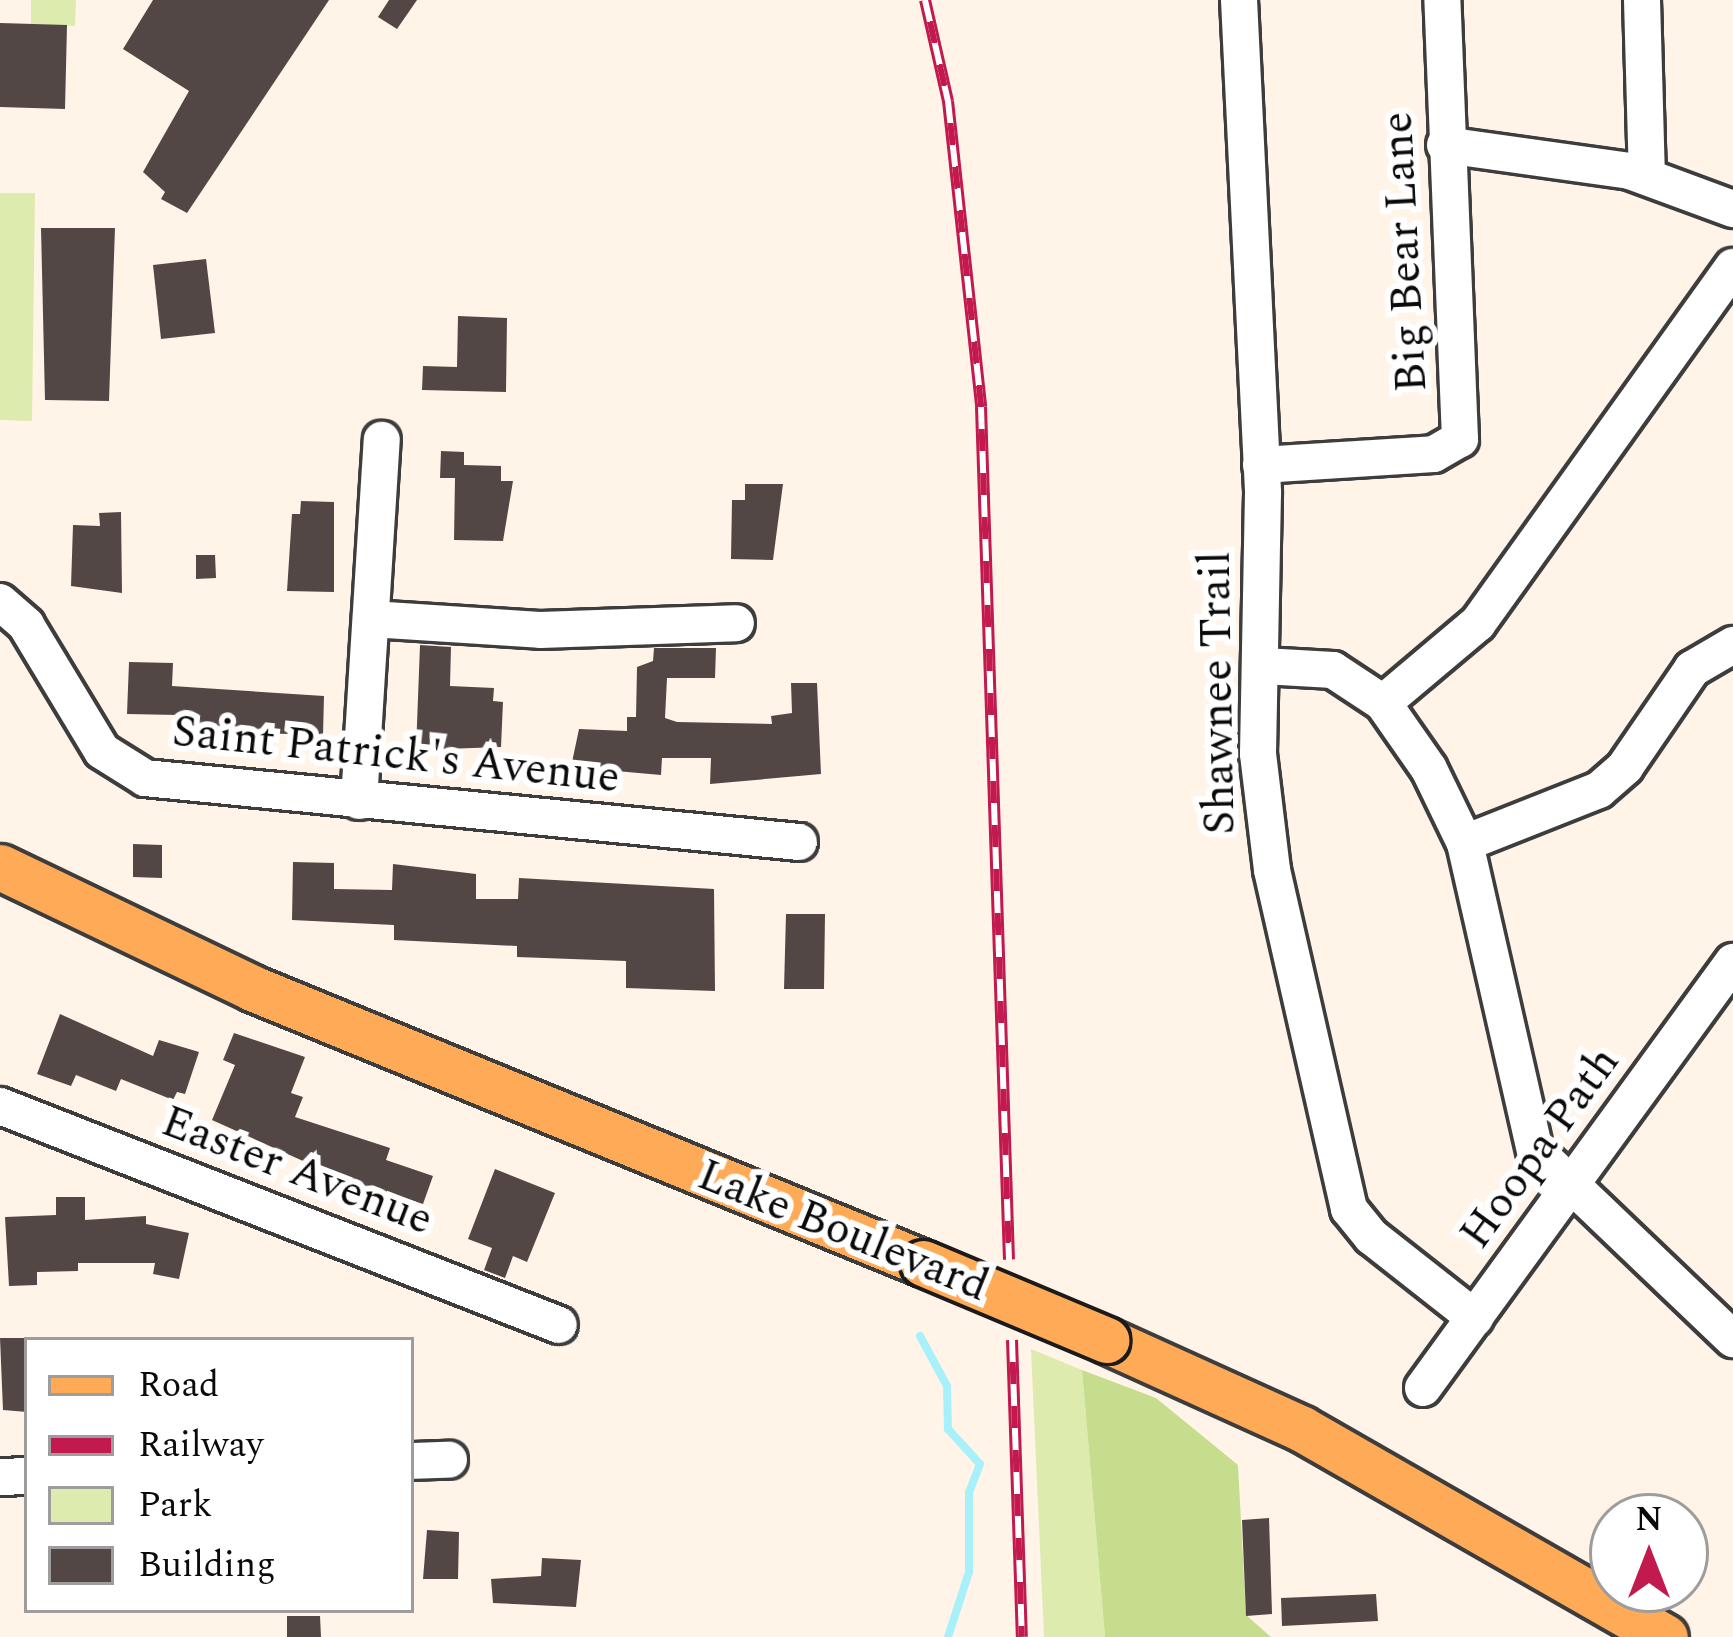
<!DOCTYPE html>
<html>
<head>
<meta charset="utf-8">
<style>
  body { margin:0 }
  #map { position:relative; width:1733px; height:1637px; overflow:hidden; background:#fff4e7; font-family:Spectral,serif }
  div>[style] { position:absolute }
  .green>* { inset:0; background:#deebaf }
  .forest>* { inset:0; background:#c6dd8d }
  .stream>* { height:8px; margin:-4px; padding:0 4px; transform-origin:4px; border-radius:4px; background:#a8f1fb }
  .building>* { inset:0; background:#534746 }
  .roads { filter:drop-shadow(3px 0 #3d3d3d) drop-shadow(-3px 0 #3d3d3d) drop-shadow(0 3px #3d3d3d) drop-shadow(0 -3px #3d3d3d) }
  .minor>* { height:36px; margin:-18px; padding:0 18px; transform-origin:18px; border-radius:18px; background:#fff }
  .major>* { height:45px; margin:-22.5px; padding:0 22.5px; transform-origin:22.5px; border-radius:22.5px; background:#ffaa57 }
  .rail>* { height:12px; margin-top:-6px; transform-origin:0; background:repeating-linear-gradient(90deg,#fff 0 22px,#c21a4e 0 44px); box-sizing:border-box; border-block:3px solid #c21a4e }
  .bridges { filter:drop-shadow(3px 0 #1b1b1b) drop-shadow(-3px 0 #1b1b1b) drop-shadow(0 3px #1b1b1b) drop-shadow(0 -3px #1b1b1b) }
  .major-bridge>* { height:45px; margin:-22.5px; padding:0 22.5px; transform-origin:22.5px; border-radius:22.5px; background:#ffaa57 }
  span { translate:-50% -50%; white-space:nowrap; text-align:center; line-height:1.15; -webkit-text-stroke:12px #fff; paint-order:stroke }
  .street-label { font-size:45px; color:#0a0a0a }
  .legend { position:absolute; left:24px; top:1337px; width:390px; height:276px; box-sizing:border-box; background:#fff; border:3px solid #9d9d9d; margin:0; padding:15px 21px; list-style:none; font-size:36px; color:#0a0a0a }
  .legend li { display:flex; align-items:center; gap:24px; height:60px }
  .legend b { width:60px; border:3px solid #9d9d9d }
  .north { position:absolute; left:1589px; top:1493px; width:120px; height:120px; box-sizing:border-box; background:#fff; border:3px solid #9d9d9d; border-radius:50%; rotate:0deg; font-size:33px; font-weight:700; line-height:48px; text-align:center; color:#0a0a0a }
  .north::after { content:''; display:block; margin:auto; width:42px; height:54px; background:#c21a4e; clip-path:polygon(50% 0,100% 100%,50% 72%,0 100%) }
</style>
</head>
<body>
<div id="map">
  <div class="green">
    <div style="clip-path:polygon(31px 0,76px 0,75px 26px,31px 24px)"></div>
    <div style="clip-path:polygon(0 193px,35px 193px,32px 421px,0 420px)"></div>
    <div style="clip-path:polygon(1031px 1349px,1082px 1370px,1105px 1637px,1044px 1637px)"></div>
  </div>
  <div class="forest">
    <div style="clip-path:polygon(1082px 1370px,1156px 1398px,1238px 1465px,1246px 1615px,1271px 1637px,1105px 1637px)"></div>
  </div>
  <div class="stream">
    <div style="left:920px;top:1336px;width:57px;rotate:61.6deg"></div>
    <div style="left:947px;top:1386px;width:43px;rotate:88.7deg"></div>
    <div style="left:948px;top:1429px;width:47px;rotate:47.6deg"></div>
    <div style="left:980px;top:1464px;width:30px;rotate:111deg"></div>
    <div style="left:969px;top:1492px;width:80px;rotate:90deg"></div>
    <div style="left:969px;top:1572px;width:68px;rotate:107.9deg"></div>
  </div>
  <div class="building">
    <div style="clip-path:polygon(153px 0,329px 0,187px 213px,161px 199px,165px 192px,143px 172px,189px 91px,123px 49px)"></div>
    <div style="clip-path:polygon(389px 0,417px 0,397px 29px,378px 17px)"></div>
    <div style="clip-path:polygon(0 23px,67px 25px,65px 109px,0 107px)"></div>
    <div style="clip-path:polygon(41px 228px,115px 228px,109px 401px,45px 400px)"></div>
    <div style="clip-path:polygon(206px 259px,215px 333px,161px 339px,153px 265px)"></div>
    <div style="clip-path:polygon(458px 316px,507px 318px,506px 392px,422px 390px,423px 366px,457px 367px)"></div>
    <div style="clip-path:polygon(441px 451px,464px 452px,464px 465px,501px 466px,501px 481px,513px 481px,503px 541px,454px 540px,455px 478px,440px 478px)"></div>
    <div style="clip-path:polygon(745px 484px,783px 484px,773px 560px,731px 559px,732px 500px,745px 500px)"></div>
    <div style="clip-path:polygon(301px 501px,334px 502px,334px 592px,287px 591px,292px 514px,300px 514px)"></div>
    <div style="clip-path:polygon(121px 512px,122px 593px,71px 586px,73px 525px,100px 526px,99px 513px)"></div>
    <div style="clip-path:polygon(196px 555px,215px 555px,216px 578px,196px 579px)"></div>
    <div style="clip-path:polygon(420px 645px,451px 647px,450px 686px,494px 688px,493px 701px,503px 702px,501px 747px,416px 750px)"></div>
    <div style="clip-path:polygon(654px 648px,716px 648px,715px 678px,667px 678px,665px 718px,677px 722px,772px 724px,771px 716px,792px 713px,791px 683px,817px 683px,821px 774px,710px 784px,711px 758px,662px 758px,661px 775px,571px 767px,579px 729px,627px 731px,627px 717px,636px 717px,637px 667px,653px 661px)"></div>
    <div style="clip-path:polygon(129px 662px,173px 663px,172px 686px,324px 696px,323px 735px,177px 731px,177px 715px,127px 714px)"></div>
    <div style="clip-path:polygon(133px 844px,162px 845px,162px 878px,133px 877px)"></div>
    <div style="clip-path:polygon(293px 862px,334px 863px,334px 889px,392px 890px,393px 864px,476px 874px,476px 899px,518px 899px,519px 878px,714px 889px,715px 991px,626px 988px,626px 961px,517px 957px,517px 946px,394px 940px,394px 925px,292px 920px)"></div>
    <div style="clip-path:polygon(786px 914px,825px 914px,824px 989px,784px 989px)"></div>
    <div style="clip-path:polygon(60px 1014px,153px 1056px,159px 1040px,199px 1052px,185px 1094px,177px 1092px,173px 1100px,121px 1079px,116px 1091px,76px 1075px,71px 1086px,37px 1074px)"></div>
    <div style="clip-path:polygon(234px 1033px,305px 1057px,291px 1093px,303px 1097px,295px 1117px,390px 1148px,386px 1160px,433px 1176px,423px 1204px,378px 1189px,372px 1205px,340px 1195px,342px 1188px,320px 1181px,312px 1165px,212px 1120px,235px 1065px,223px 1060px)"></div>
    <div style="clip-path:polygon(495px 1169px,555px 1193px,527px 1262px,513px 1256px,505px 1278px,484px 1270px,492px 1248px,468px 1239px)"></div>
    <div style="clip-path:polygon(56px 1197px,85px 1197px,85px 1220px,146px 1216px,146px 1224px,189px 1233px,179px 1279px,153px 1274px,155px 1263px,78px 1263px,78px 1271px,37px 1272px,37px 1285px,9px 1286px,5px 1217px,56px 1215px)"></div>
    <div style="clip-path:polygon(0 1338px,27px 1338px,27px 1412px,3px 1410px)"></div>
    <div style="clip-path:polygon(1269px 1518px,1272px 1614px,1246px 1616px,1242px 1520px)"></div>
    <div style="clip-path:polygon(427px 1530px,459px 1532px,458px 1579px,423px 1579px)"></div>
    <div style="clip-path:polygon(542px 1558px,581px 1560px,576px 1607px,493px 1603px,491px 1579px,541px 1576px)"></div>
    <div style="clip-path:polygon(1376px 1594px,1378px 1621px,1282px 1626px,1281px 1598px)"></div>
    <div style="clip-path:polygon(287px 1616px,320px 1616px,321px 1637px,287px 1637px)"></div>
  </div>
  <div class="roads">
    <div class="minor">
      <div style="left:1239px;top:0;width:494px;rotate:87.2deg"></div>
      <div style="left:1263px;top:493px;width:261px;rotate:91.1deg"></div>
      <div style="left:1258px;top:754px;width:117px;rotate:83.1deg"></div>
      <div style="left:1272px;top:870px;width:348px;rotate:77.2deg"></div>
      <div style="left:1349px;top:1209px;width:36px;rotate:51deg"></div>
      <div style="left:1372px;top:1237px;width:131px;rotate:38.2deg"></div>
      <div style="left:1642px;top:0;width:176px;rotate:88.4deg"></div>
      <div style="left:1445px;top:145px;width:187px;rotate:8deg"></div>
      <div style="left:1630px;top:171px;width:110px;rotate:20.3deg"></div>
      <div style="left:1261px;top:465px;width:173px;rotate:-3.6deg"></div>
      <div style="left:1434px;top:454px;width:30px;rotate:-30deg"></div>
      <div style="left:1460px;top:439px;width:439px;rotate:-92.3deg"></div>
      <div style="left:0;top:602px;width:35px;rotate:41deg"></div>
      <div style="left:26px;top:625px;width:147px;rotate:58.9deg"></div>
      <div style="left:102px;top:751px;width:51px;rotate:32.1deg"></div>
      <div style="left:145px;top:778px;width:657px;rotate:5.59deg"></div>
      <div style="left:371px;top:619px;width:169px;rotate:3.7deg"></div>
      <div style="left:540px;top:630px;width:196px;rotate:-2deg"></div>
      <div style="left:1263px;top:666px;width:70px;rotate:3.3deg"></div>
      <div style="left:1333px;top:670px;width:60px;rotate:33.4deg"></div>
      <div style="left:1383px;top:703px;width:80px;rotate:55.1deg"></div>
      <div style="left:1429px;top:769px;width:82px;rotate:64.1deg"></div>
      <div style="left:1465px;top:843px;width:315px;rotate:77.2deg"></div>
      <div style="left:1535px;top:1150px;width:274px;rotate:43.7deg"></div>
      <div style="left:1383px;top:703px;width:124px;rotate:-40.1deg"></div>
      <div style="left:1478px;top:623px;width:438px;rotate:-54.4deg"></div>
      <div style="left:359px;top:801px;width:362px;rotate:-86.4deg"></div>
      <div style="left:1465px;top:843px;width:144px;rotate:-21.6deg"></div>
      <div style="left:1599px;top:790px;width:35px;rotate:-41deg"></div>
      <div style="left:1625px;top:767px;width:119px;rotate:-55.6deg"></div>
      <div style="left:1692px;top:669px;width:48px;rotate:-30.3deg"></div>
      <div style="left:0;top:1106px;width:600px;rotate:21.39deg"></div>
      <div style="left:1423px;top:1388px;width:527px;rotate:-53.96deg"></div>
      <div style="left:411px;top:1461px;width:38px;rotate:-2deg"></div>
      <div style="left:0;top:1477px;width:27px;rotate:-2deg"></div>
    </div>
    <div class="major">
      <div style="left:0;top:867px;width:280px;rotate:25.6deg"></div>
      <div style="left:252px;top:988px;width:725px;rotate:22.29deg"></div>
      <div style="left:1106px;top:1340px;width:215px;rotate:24.4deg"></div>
      <div style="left:1302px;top:1429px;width:418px;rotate:29.8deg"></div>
    </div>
  </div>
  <div class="rail">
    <div style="left:925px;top:0;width:104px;rotate:77.2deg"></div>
    <div style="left:948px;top:101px;width:308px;rotate:83.8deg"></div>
    <div style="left:981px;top:407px;width:853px;rotate:88.12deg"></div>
    <div style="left:1012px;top:1340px;width:297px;rotate:88.1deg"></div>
  </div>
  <div class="bridges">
    <div class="major-bridge">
      <div style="left:923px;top:1263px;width:199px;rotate:22.8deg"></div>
    </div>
  </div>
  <div class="street-label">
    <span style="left:1405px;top:252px;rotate:-93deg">Big Bear Lane</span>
    <span style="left:1218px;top:693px;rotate:-91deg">Shawnee Trail</span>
    <span style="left:396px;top:755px;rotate:6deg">Saint Patrick's Avenue</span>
    <span style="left:1540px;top:1148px;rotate:-54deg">Hoopa Path</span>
    <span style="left:297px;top:1171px;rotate:21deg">Easter Avenue</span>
    <span style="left:843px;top:1231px;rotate:22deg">Lake Boulevard</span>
  </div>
  <ul class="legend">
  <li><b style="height:15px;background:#ffaa57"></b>Road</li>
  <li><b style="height:15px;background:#c21a4e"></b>Railway</li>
  <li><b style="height:33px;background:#deebaf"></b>Park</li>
  <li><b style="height:33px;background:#534746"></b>Building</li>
  </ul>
  <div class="north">N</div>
</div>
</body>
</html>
